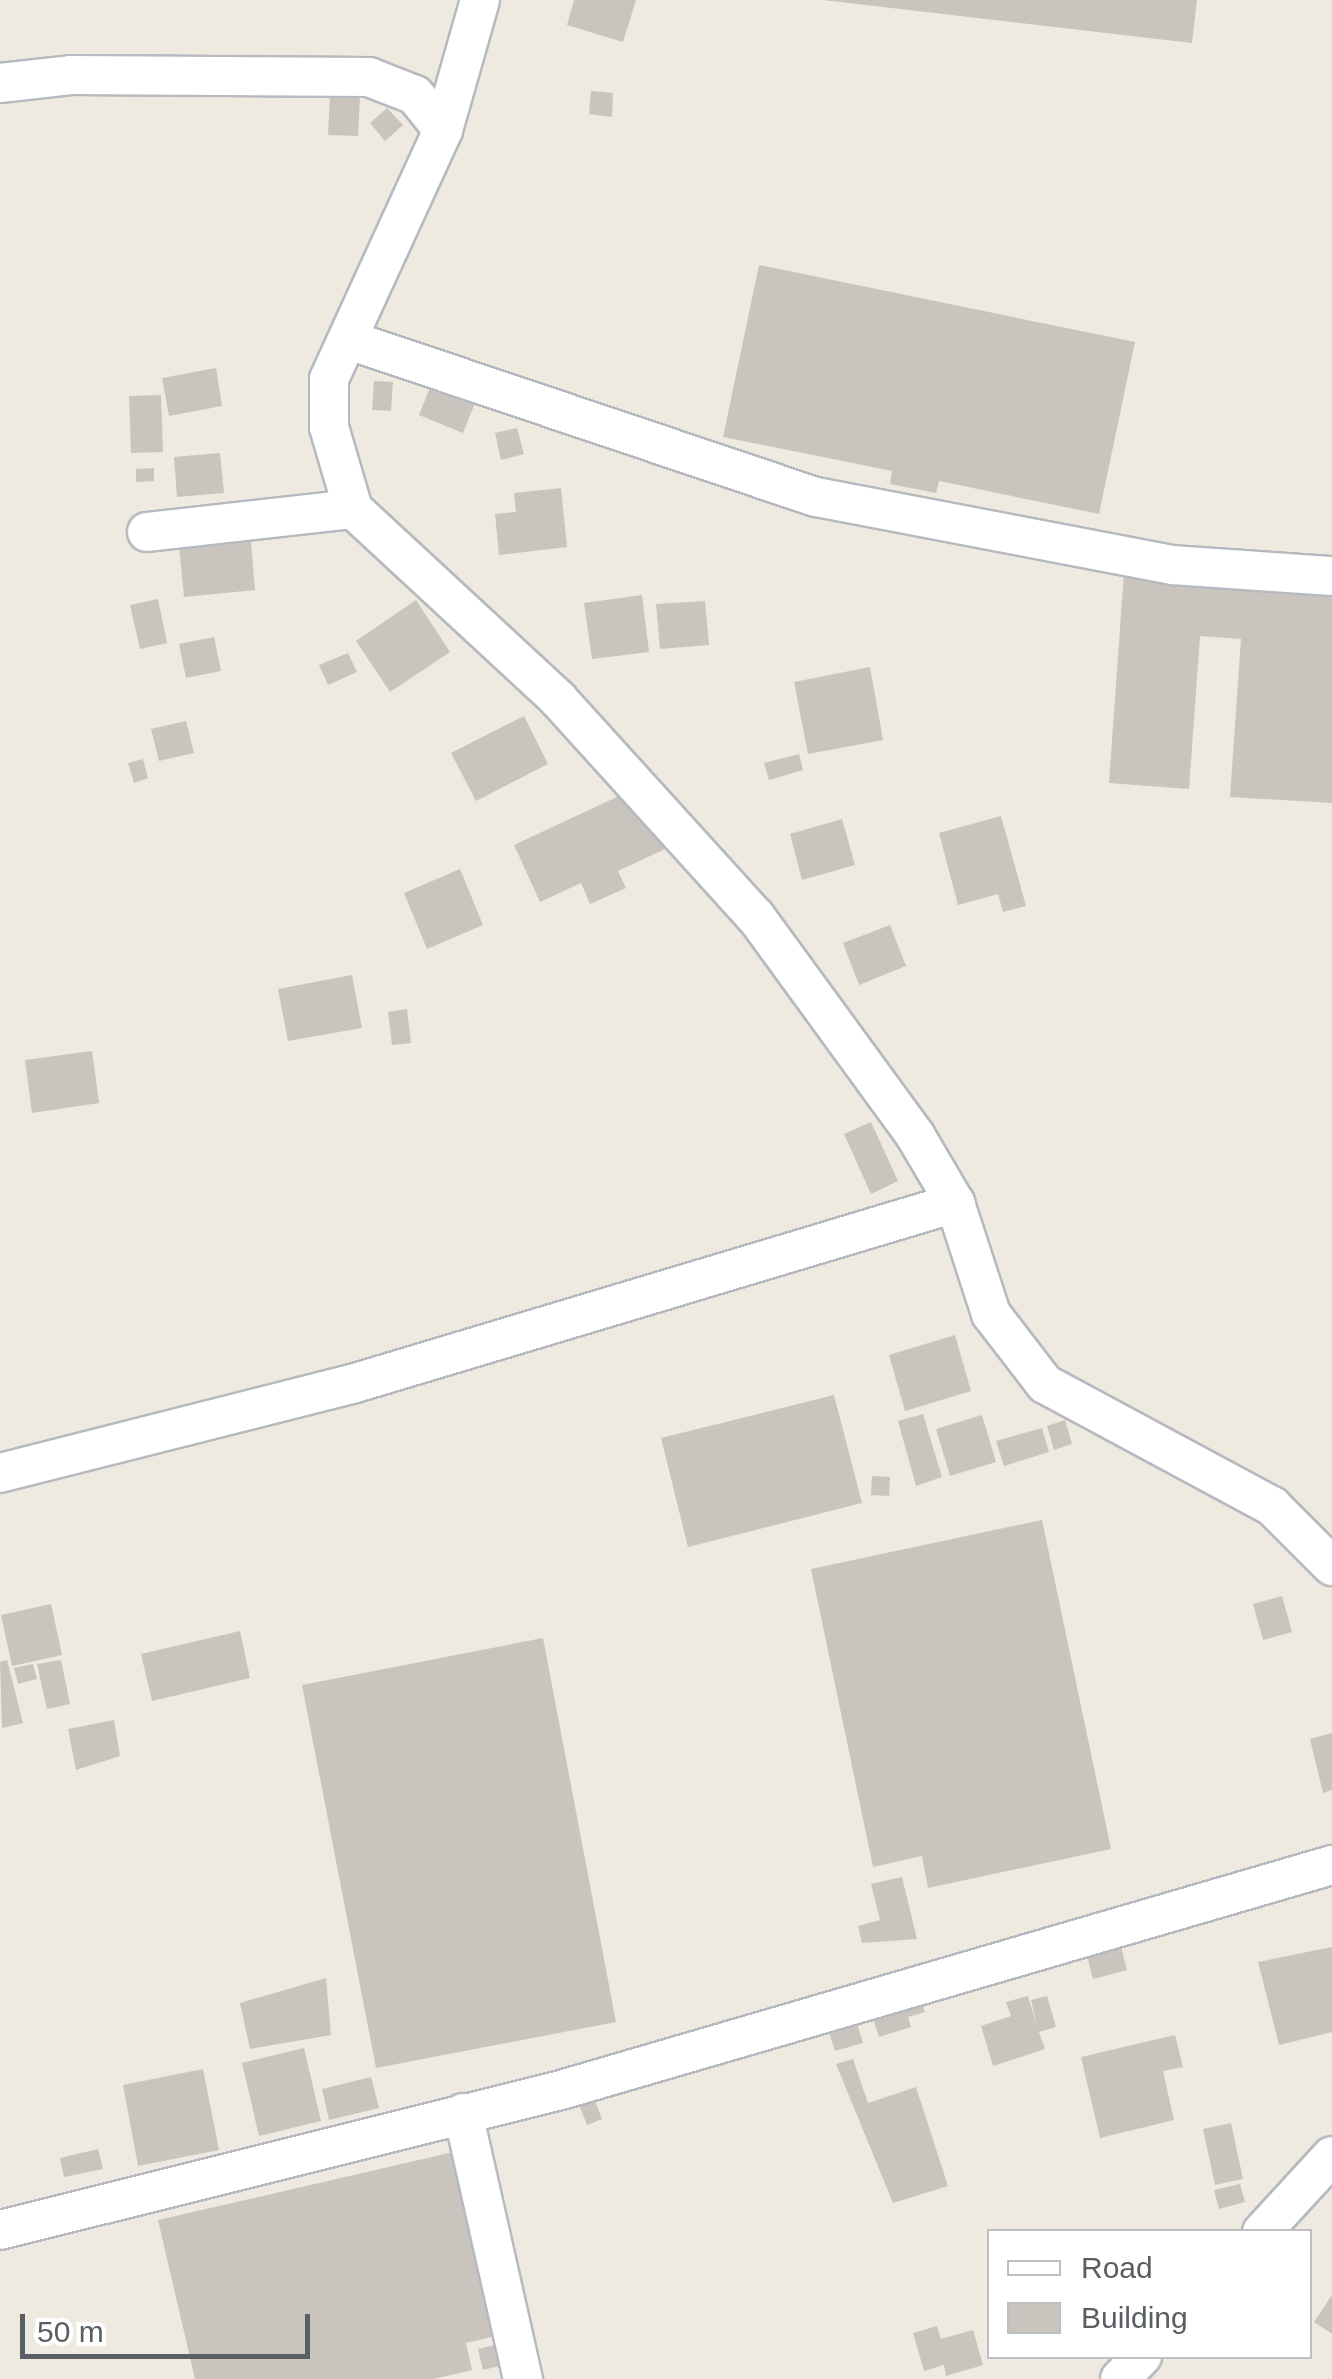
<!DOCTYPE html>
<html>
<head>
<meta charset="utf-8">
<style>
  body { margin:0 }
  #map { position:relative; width:1332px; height:2379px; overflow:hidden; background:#eeeae0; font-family:Helvetica,sans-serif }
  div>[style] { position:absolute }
  .building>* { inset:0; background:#c9c4bd }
  .roads { filter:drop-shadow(2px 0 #b6b9bf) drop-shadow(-2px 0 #b6b9bf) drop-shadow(0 2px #b6b9bf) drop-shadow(0 -2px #b6b9bf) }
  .street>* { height:38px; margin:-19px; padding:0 19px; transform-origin:19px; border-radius:19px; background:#fff }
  span { translate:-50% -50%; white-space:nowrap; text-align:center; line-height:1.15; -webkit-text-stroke:9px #fff; paint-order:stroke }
  .legend { position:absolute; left:987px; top:2229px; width:325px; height:130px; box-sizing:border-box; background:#fff; border:2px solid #bdbfc1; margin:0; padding:12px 18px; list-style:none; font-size:30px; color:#595e63 }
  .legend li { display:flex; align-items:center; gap:20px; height:50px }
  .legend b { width:50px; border:2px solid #bdbfc1 }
  .scale { position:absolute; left:20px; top:2314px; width:290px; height:45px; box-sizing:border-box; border:5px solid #595e63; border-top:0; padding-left:12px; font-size:30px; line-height:35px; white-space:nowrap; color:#595e63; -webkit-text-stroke:8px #fff; paint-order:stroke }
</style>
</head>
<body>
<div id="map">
  <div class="building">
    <div style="clip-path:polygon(574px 0,636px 0,623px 42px,567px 25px)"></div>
    <div style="clip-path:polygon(823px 0,1197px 0,1192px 43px)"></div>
    <div style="clip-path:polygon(591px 91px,613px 93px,612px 117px,589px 114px)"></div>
    <div style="clip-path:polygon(330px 93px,360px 95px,358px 136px,328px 135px)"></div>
    <div style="clip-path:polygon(387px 108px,403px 125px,385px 141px,370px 123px)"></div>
    <div style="clip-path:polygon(759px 265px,1135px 342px,1099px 514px,939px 481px,936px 493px,890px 484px,892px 471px,723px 437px)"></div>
    <div style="clip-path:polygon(216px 368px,222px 406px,169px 416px,162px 378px)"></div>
    <div style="clip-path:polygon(374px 381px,393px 382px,391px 411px,372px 410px)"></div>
    <div style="clip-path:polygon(431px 385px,475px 403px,463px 433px,419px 415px)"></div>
    <div style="clip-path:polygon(161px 395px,163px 452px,131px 453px,129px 396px)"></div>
    <div style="clip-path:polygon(517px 428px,524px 454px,501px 460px,495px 433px)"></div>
    <div style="clip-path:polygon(220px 453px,224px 493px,177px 497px,174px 457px)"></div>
    <div style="clip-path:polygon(154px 468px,154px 481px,136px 482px,136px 469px)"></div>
    <div style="clip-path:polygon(561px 488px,567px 547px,499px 555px,495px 514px,516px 512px,514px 493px)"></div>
    <div style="clip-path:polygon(250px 529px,255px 590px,184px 597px,178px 536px)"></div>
    <div style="clip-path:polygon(1124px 572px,1332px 584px,1332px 803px,1230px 797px,1241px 639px,1200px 636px,1189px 789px,1109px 783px)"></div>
    <div style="clip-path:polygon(642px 595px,649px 652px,592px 659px,584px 603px)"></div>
    <div style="clip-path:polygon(158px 599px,167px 643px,140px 649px,130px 605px)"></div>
    <div style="clip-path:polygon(416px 600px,450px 652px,390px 692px,356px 641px)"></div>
    <div style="clip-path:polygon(705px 601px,709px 645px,660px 649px,656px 604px)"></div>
    <div style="clip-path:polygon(214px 637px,221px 671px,186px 678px,179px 644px)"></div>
    <div style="clip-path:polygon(348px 653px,357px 672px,328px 685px,319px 665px)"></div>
    <div style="clip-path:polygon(870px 667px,883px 740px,808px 754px,794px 682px)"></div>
    <div style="clip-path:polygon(524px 716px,548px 764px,476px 801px,451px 753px)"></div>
    <div style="clip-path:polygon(186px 721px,194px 753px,159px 761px,151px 729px)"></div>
    <div style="clip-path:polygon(799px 754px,803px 770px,769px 780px,764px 763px)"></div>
    <div style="clip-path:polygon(143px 759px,148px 778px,134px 783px,128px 763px)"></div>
    <div style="clip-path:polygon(636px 788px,665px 849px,618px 871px,626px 888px,590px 904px,581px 883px,540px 902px,514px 845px)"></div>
    <div style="clip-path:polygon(1001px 816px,1026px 906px,1003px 912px,998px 894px,958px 905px,939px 833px)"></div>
    <div style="clip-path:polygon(842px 819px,855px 865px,802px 880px,790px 834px)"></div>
    <div style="clip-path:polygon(460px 869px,483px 925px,427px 949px,404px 893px)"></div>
    <div style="clip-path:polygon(890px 925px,906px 966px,859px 985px,843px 943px)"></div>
    <div style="clip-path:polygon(352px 975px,362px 1028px,288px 1041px,278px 989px)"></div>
    <div style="clip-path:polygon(407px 1009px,411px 1043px,392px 1045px,388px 1012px)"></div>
    <div style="clip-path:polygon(92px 1051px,99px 1103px,32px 1113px,25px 1060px)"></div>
    <div style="clip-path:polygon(871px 1122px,898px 1181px,871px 1194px,844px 1134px)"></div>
    <div style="clip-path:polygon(955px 1335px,971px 1391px,905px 1411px,889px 1355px)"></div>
    <div style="clip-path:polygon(834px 1395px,862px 1503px,688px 1547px,661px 1438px)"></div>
    <div style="clip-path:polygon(923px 1414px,942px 1477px,916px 1486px,898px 1421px)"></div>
    <div style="clip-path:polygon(982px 1415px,996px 1462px,950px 1476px,936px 1429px)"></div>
    <div style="clip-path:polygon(1065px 1420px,1072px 1444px,1054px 1450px,1047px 1426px)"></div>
    <div style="clip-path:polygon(1042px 1428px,1049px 1452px,1004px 1466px,996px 1441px)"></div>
    <div style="clip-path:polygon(872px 1476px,890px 1477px,889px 1496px,871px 1495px)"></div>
    <div style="clip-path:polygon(1042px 1520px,1111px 1849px,928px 1888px,922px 1856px,873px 1867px,811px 1569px)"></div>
    <div style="clip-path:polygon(1282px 1596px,1292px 1632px,1263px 1640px,1253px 1604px)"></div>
    <div style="clip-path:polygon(51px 1604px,62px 1655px,12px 1666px,1px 1615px)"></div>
    <div style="clip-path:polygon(240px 1631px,250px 1678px,152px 1701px,141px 1654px)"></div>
    <div style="clip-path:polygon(543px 1638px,616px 2022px,376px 2068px,302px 1685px)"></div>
    <div style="clip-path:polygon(7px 1660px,23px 1723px,2px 1728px,0 1662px)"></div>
    <div style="clip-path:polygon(61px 1660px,70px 1704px,47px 1709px,37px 1664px)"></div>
    <div style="clip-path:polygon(33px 1664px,37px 1679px,18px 1684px,14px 1668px)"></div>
    <div style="clip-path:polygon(114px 1720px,120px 1756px,76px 1770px,68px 1729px)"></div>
    <div style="clip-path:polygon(1332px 1733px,1332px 1790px,1323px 1793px,1310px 1739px)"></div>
    <div style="clip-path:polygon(902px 1877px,917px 1939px,862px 1943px,858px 1926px,880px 1920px,871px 1884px)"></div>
    <div style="clip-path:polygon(1120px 1943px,1127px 1970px,1093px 1979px,1086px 1952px)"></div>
    <div style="clip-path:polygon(1332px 1947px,1332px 2032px,1279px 2045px,1258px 1962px)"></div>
    <div style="clip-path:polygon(326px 1978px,331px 2035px,250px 2049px,240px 2003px)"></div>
    <div style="clip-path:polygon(1028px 1996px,1037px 2026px,1031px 2000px,1047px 1996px,1056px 2027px,1039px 2032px,1045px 2049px,993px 2066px,981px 2026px,1011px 2016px,1006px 2002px)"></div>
    <div style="clip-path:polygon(921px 1999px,925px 2012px,908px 2017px,911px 2027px,879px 2037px,872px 2015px)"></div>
    <div style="clip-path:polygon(856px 2021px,863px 2043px,835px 2051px,828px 2030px)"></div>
    <div style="clip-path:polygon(1175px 2035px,1183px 2067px,1163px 2071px,1174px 2120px,1100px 2138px,1081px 2057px)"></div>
    <div style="clip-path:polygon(304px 2048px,321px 2121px,259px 2136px,242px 2063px)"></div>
    <div style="clip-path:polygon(853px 2059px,868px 2103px,916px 2087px,948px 2186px,893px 2203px,836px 2064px)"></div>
    <div style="clip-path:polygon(203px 2069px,219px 2150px,138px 2166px,123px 2085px)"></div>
    <div style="clip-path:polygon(371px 2077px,379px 2108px,329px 2120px,322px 2089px)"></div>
    <div style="clip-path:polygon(595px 2101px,602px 2119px,587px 2125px,580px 2107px)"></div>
    <div style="clip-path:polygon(1231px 2123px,1243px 2179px,1215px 2185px,1203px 2129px)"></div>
    <div style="clip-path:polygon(98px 2149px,103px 2169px,64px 2177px,60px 2158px)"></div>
    <div style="clip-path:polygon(462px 2150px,504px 2334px,466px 2343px,472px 2370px,433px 2379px,195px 2379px,158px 2220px)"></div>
    <div style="clip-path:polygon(1240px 2184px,1245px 2202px,1219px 2209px,1214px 2190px)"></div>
    <div style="clip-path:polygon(1332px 2295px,1332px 2334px,1314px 2322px)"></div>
    <div style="clip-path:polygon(937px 2326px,941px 2339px,973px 2330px,983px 2365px,946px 2376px,944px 2365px,924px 2371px,913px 2333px)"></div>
    <div style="clip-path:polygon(503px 2343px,508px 2364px,483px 2370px,478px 2349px)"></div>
  </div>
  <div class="roads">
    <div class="street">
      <div style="left:0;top:83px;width:71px;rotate:-6.4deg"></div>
      <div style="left:71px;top:75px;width:298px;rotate:0.4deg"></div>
      <div style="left:369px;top:77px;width:49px;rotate:21.4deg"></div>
      <div style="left:415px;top:95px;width:45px;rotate:51.3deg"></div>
      <div style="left:443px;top:130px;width:274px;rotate:114.6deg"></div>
      <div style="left:329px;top:379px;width:48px;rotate:90deg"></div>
      <div style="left:329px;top:427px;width:85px;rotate:73.7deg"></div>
      <div style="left:353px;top:509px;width:280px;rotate:42.8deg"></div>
      <div style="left:558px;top:699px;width:294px;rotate:47.8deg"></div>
      <div style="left:756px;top:917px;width:270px;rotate:53.9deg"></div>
      <div style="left:915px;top:1135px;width:79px;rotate:59.5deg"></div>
      <div style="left:955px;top:1203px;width:117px;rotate:72deg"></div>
      <div style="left:991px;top:1314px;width:88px;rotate:52.4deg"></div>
      <div style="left:1045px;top:1384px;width:258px;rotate:28.3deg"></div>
      <div style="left:1272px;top:1506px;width:85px;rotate:45deg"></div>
      <div style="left:443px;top:130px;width:135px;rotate:-74.1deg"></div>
      <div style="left:349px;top:340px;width:493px;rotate:18.6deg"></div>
      <div style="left:816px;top:497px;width:363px;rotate:10.8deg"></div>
      <div style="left:1173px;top:565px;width:159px;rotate:4deg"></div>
      <div style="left:147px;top:532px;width:207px;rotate:-6.4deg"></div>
      <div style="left:0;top:1473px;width:363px;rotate:-14.2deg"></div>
      <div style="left:352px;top:1384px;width:630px;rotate:-16.71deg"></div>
      <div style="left:463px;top:2113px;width:273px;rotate:77.3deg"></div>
      <div style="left:0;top:2230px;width:578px;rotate:-14.01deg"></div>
      <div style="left:561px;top:2090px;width:803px;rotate:-16.27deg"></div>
      <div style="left:1262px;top:2232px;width:103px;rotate:-47.4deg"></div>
      <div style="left:1120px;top:2379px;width:32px;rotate:-46deg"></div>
    </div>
  </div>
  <ul class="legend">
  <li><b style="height:12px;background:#fff"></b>Road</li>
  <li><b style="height:28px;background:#c9c4bd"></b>Building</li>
  </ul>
  <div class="scale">50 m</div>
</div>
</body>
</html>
